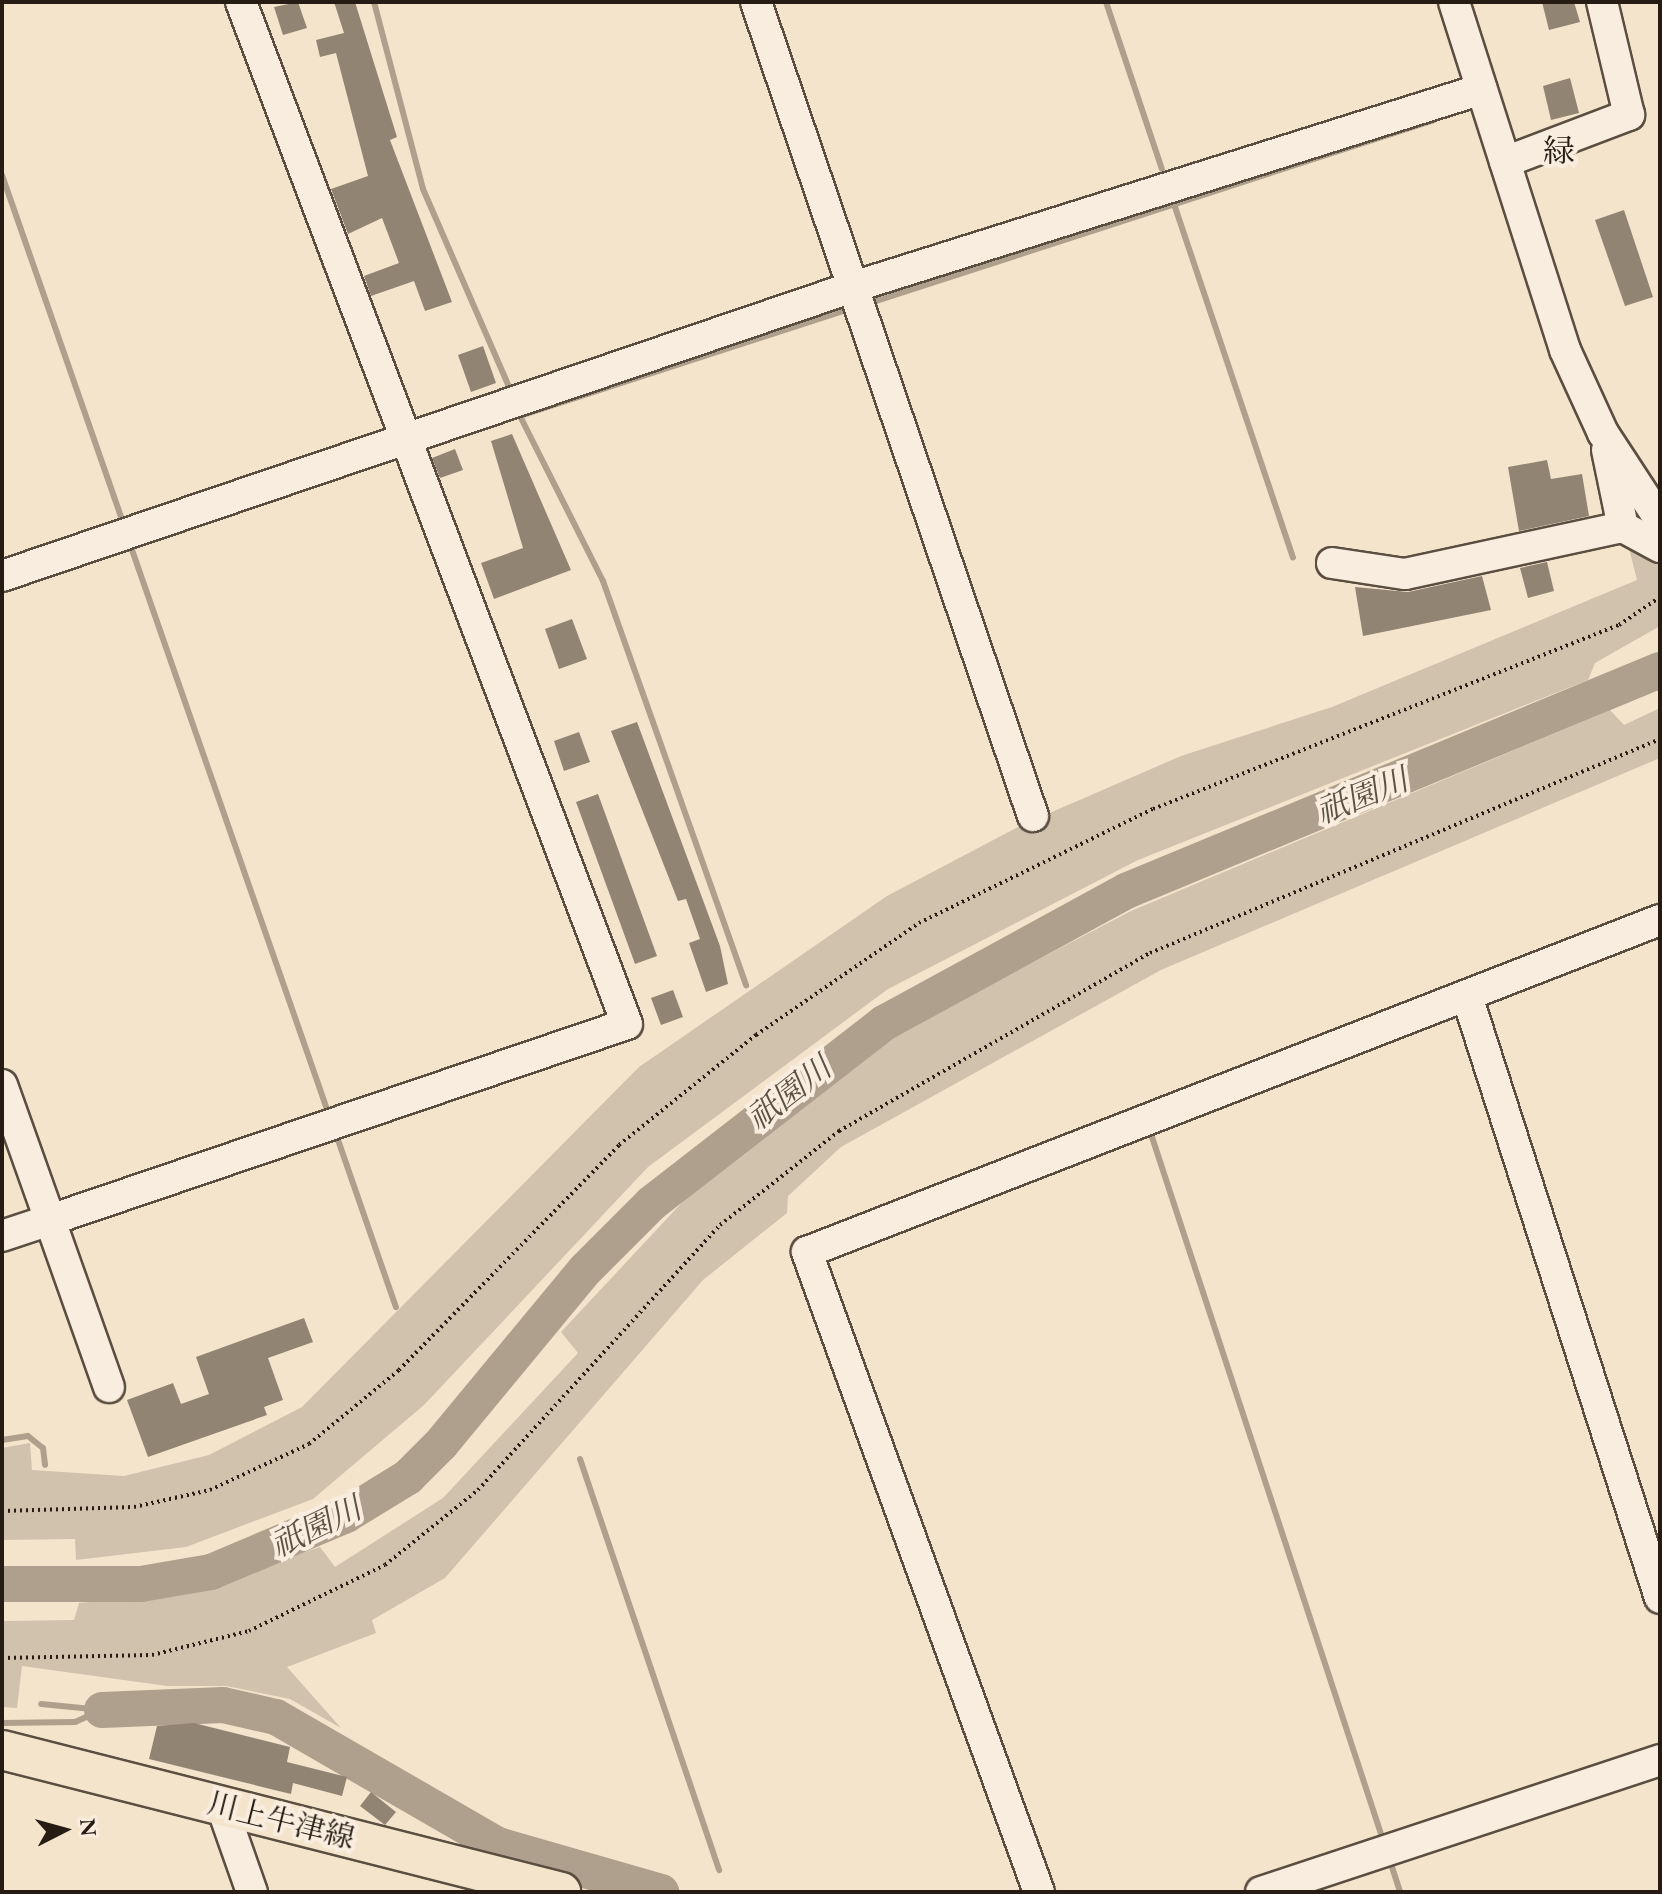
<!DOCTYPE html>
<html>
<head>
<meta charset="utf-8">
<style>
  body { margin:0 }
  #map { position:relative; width:1662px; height:1894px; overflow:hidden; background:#f4e4cc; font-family:"EB Garamond","Noto Serif JP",serif }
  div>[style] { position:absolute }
  .green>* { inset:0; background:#d1c2ad }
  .stream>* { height:6px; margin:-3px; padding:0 3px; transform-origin:3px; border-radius:3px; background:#aea08d }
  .river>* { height:36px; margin:-18px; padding:0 18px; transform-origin:18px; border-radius:18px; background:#aea08d }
  .building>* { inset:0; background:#918473 }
  .path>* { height:4px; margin-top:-2px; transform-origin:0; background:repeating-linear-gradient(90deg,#261c13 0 2px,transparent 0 6px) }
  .roads { filter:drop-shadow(2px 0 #5a4e41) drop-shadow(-2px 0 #5a4e41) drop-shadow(0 2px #5a4e41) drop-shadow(0 -2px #5a4e41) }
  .minor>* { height:30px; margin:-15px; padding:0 15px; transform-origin:15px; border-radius:15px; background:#f8edde }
  .major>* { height:38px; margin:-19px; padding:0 19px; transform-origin:19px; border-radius:19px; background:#f4e4cc }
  span { translate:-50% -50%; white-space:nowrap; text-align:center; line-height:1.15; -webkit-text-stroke:8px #f8edde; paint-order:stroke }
  .street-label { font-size:30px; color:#261c13 }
  .neighbourhood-label { font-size:32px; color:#261c13 }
  .water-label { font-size:32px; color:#5c5144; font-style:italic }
  .frame { position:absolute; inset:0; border:4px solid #261c13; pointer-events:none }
  .north { position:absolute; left:24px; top:1790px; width:80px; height:80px; -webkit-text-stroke:6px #f8edde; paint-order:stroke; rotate:84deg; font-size:22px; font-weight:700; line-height:32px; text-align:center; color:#261c13 }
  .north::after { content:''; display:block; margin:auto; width:28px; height:36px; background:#261c13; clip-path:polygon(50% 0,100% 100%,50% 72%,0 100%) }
</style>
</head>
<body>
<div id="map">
  <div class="green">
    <div style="clip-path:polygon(1626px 537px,1660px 558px,1660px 626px,1595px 663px,1588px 680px,1138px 860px,888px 989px,648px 1167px,424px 1405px,313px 1499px,186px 1547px,76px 1560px,75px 1539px,2px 1540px,2px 1448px,30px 1443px,32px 1470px,124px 1476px,209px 1455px,302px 1407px,639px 1067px,887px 896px,1022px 825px,1181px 756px,1332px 707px,1637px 580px)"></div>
    <div style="clip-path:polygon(1660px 708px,1660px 758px,1161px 970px,841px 1147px,788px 1196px,787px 1213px,703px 1280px,445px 1578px,372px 1620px,376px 1633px,287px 1667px,341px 1728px,290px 1699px,226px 1686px,167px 1686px,22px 1666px,17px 1708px,2px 1707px,2px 1621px,74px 1620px,79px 1603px,187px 1593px,320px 1547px,335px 1567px,443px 1498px,578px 1353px,561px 1332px,689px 1195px,880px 1042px,1131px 911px,1610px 710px,1624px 725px)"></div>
  </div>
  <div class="stream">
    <div style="left:374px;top:2px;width:193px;rotate:75.3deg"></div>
    <div style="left:423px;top:189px;width:216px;rotate:66.5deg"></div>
    <div style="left:1106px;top:2px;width:176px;rotate:71.5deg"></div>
    <div style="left:2px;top:175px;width:361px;rotate:70.8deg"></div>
    <div style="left:1174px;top:204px;width:373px;rotate:71.4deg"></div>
    <div style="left:867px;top:304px;width:596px;rotate:-17.98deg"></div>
    <div style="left:520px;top:416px;width:349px;rotate:-18deg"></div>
    <div style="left:520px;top:416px;width:185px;rotate:63.3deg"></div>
    <div style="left:603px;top:581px;width:429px;rotate:70.5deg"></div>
    <div style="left:131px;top:547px;width:598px;rotate:70.78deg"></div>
    <div style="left:1151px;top:1134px;width:737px;rotate:71.81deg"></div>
    <div style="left:337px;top:1137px;width:180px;rotate:70.9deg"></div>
    <div style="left:2px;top:1440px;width:26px;rotate:-9deg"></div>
    <div style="left:28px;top:1436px;width:19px;rotate:39deg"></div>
    <div style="left:43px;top:1448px;width:17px;rotate:83deg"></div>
    <div style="left:580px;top:1459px;width:434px;rotate:71.3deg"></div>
    <div style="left:2px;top:1723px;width:73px;rotate:-0.8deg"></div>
    <div style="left:75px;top:1722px;width:30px;rotate:-24deg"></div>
    <div style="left:102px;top:1710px;width:61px;rotate:-174.4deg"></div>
    <div style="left:1392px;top:1867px;width:26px;rotate:72deg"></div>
  </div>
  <div class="river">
    <div style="left:2px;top:1584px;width:139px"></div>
    <div style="left:141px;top:1584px;width:71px;rotate:-9.7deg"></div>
    <div style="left:211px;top:1572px;width:147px;rotate:-22.9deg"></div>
    <div style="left:346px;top:1515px;width:73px;rotate:-31.5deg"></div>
    <div style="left:408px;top:1477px;width:47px;rotate:-45deg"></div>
    <div style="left:441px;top:1444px;width:226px;rotate:-50.4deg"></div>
    <div style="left:585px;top:1270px;width:95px;rotate:-45deg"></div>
    <div style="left:652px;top:1203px;width:294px;rotate:-37.8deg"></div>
    <div style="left:884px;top:1023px;width:276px;rotate:-28.6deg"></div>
    <div style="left:1126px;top:891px;width:578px;rotate:-22.48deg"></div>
    <div style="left:102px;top:1710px;width:121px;rotate:-2.4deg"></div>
    <div style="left:223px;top:1705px;width:54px;rotate:12.8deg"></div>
    <div style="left:276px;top:1717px;width:256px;rotate:30deg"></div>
    <div style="left:498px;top:1845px;width:170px;rotate:16.1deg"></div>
  </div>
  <div class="building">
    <div style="clip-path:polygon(298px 2px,307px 28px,283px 35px,274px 7px)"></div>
    <div style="clip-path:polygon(334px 2px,355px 2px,397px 137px,390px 140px,452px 302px,425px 311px,414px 281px,371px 296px,364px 276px,399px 263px,382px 218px,348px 234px,331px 189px,368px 176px,336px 53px,320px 57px,316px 40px,344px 33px)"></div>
    <div style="clip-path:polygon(1542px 2px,1574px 2px,1580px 22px,1549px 30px)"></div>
    <div style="clip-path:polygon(1570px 78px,1579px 113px,1551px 120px,1543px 86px)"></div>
    <div style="clip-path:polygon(1624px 210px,1653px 297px,1625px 306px,1595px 220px)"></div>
    <div style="clip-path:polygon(483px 346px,496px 383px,471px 392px,458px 355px)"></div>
    <div style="clip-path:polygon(512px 434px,571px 570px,494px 599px,481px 563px,523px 548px,491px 441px)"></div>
    <div style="clip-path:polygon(455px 449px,463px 470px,440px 478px,432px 458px)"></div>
    <div style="clip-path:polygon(1547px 460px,1551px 479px,1582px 474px,1589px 516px,1519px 531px,1508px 467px)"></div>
    <div style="clip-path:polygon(1547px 562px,1554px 591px,1528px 598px,1520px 568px)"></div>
    <div style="clip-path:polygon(1482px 576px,1491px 610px,1363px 636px,1355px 587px,1408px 592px)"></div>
    <div style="clip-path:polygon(572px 619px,587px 659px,559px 669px,545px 629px)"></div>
    <div style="clip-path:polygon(637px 722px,720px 946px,728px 984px,706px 992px,689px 943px,700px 939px,686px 899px,678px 901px,611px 731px)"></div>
    <div style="clip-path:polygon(579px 732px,590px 762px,564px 771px,554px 741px)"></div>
    <div style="clip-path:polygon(598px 794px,657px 956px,635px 964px,576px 802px)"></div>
    <div style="clip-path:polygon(673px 990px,683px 1017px,661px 1025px,651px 998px)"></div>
    <div style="clip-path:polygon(304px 1318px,313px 1342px,268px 1358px,283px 1400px,264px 1407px,267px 1415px,148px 1457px,127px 1400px,173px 1383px,181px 1404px,209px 1394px,196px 1357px)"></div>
    <div style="clip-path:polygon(194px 1723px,290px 1747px,287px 1762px,347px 1777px,342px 1796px,293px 1783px,291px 1794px,149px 1759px,157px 1726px)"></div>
    <div style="clip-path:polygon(371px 1792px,396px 1812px,385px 1825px,360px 1806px)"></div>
  </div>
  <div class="path">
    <div style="left:2px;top:1511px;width:132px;rotate:-1.7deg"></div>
    <div style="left:134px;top:1507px;width:78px;rotate:-12.6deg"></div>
    <div style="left:210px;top:1490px;width:109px;rotate:-24.9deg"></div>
    <div style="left:309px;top:1444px;width:117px;rotate:-39.4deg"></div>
    <div style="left:399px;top:1370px;width:315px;rotate:-45.6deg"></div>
    <div style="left:619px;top:1145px;width:176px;rotate:-38.8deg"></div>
    <div style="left:756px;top:1035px;width:198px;rotate:-34.5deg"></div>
    <div style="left:919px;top:923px;width:260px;rotate:-26deg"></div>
    <div style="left:1153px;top:809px;width:501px;rotate:-21.55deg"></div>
    <div style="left:1619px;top:625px;width:50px;rotate:-34.3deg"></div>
    <div style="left:2px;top:1658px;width:150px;rotate:-1.1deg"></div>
    <div style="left:152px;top:1655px;width:100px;rotate:-13.9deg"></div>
    <div style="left:249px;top:1631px;width:151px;rotate:-25.9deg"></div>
    <div style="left:385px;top:1565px;width:119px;rotate:-38.9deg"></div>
    <div style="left:478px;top:1490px;width:359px;rotate:-47.6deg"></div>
    <div style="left:720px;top:1225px;width:152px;rotate:-38.3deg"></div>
    <div style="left:839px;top:1131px;width:358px;rotate:-29.8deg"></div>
    <div style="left:1150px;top:953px;width:553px;rotate:-22.76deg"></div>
  </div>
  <div class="roads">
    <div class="minor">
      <div style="left:756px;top:2px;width:860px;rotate:71.21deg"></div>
      <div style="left:1454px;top:2px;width:365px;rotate:72.3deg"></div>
      <div style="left:1565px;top:350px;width:91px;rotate:65.4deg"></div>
      <div style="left:1603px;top:433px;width:104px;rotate:56.8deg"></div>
      <div style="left:1505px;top:162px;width:133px;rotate:-20.8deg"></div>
      <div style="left:1629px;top:115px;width:116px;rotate:-103.4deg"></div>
      <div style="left:1607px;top:450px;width:79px;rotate:78.3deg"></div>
      <div style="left:1623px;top:527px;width:42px;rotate:28.4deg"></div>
      <div style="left:1332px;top:563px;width:74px;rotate:8.6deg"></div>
      <div style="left:1405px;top:574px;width:223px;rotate:-12.2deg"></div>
      <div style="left:2px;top:576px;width:899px;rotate:-18.76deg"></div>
      <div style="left:853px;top:287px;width:659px;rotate:-17.47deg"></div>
      <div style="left:1467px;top:996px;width:632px;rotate:72.22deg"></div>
      <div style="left:2px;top:1085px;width:143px;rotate:70.4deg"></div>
      <div style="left:50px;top:1220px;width:51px;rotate:161.6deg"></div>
      <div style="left:109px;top:1387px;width:177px;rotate:-109.5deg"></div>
      <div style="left:50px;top:1220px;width:609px;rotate:-18.76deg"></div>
      <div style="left:627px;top:1024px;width:1092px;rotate:-110.69deg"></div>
      <div style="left:222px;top:1807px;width:90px;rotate:70.6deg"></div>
      <div style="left:1039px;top:1892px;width:681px;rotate:-109.93deg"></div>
      <div style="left:807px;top:1252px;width:915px;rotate:-21.27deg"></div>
      <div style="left:1261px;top:1892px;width:420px;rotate:-18.3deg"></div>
    </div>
    <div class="major">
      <div style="left:2px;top:1750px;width:577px;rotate:14.25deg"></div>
    </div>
  </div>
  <div class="street-label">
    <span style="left:281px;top:1821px;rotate:14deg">川上牛津線</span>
  </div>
  <div class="neighbourhood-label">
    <span style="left:1559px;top:151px">緑</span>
  </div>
  <div class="water-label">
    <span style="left:1362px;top:796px;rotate:-22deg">祇園川</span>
    <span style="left:789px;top:1093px;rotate:-38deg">祇園川</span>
    <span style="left:316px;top:1527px;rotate:-26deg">祇園川</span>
  </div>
  <div class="frame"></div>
  <div class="north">N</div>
</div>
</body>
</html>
